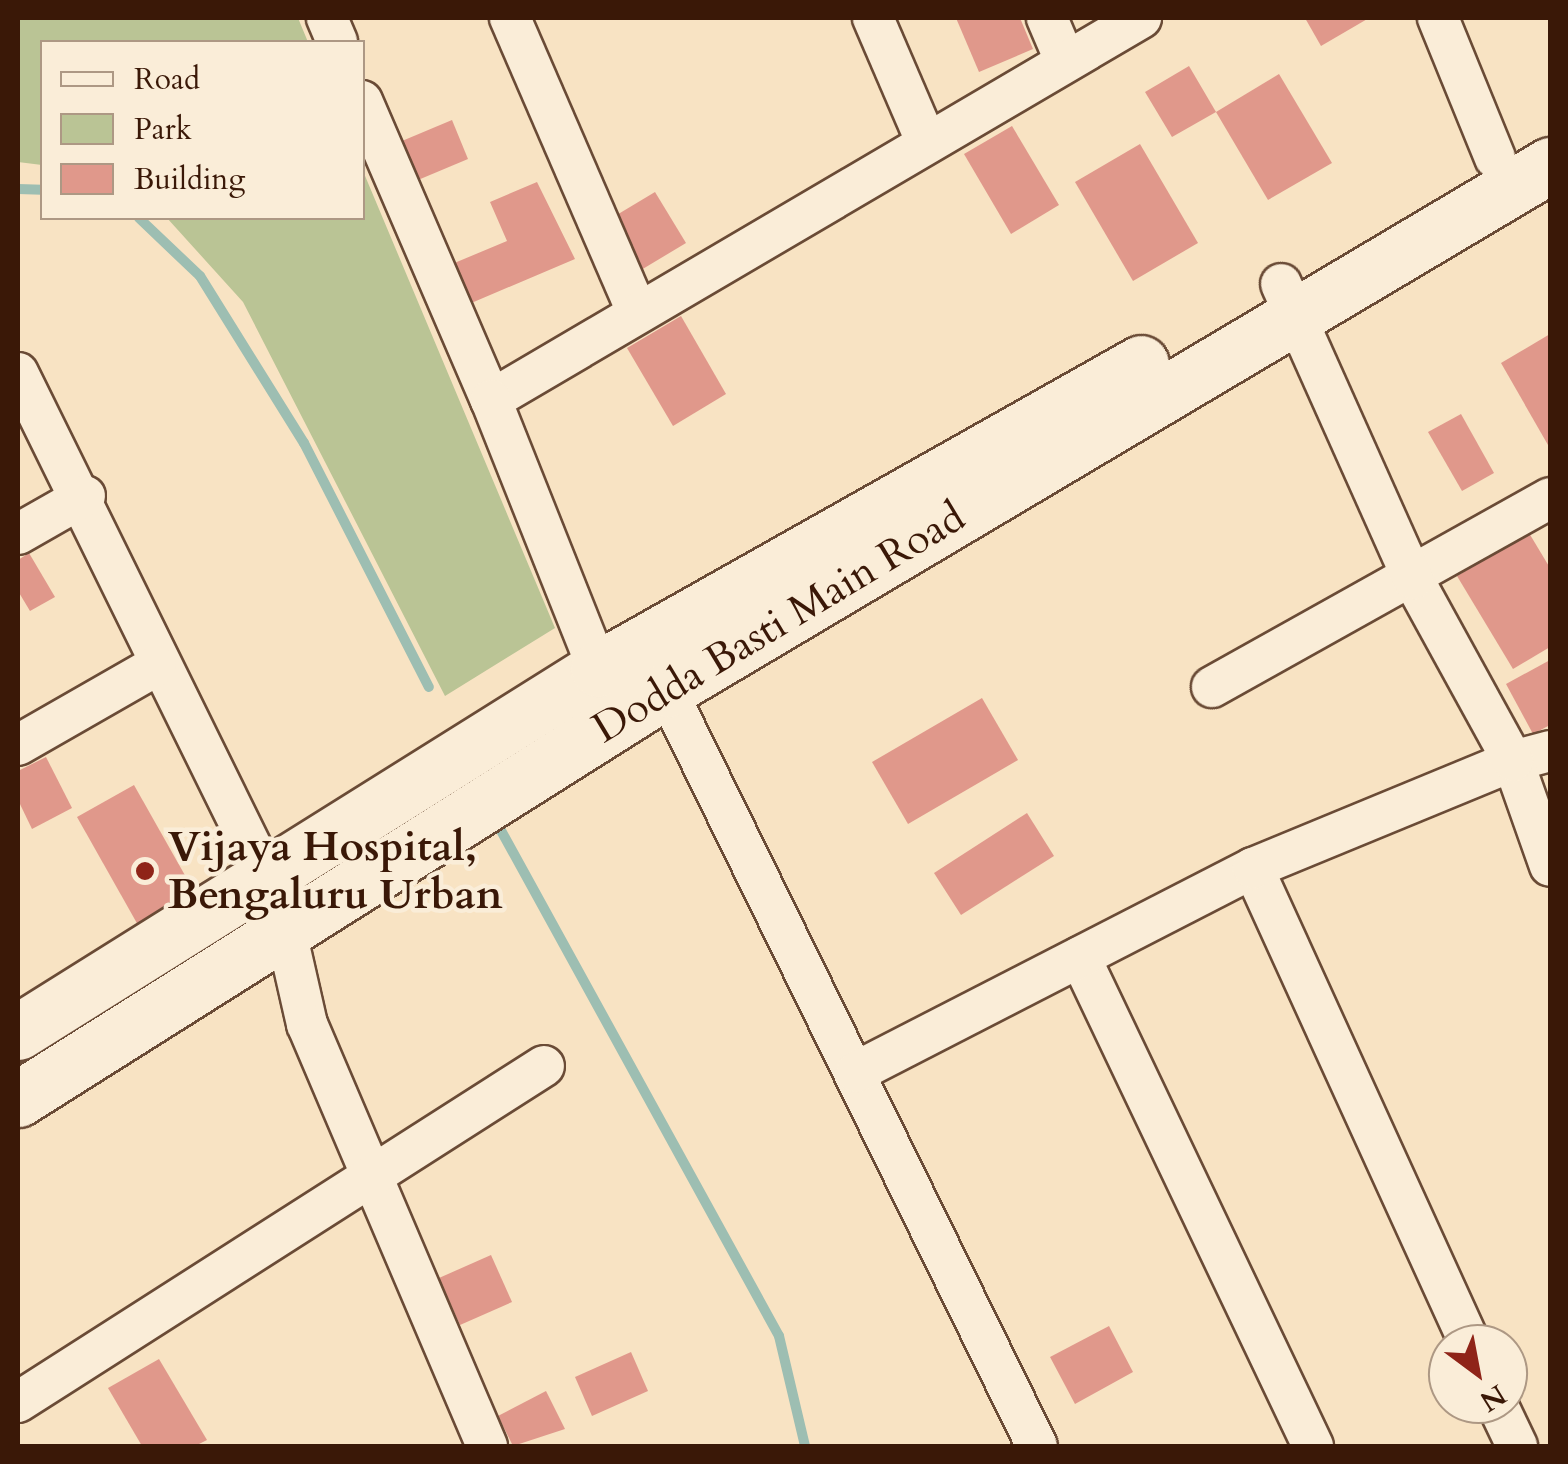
<!DOCTYPE html>
<html>
<head>
<meta charset="utf-8">
<style>
  body { margin:0 }
  #map { position:relative; width:1568px; height:1464px; overflow:hidden; background:#f8e3c3; font-family:Cardo,serif }
  div>[style] { position:absolute }
  .green>* { inset:0; background:#bac495 }
  .stream>* { height:10px; margin:-5px; padding:0 5px; transform-origin:5px; border-radius:5px; background:#9dbeb2 }
  .building>* { inset:0; background:#e0988b }
  .roads { filter:drop-shadow(2px 0 #6a4b36) drop-shadow(-2px 0 #6a4b36) drop-shadow(0 2px #6a4b36) drop-shadow(0 -2px #6a4b36) }
  .street>* { height:40px; margin:-20px; padding:0 20px; transform-origin:20px; border-radius:20px; background:#faedd8 }
  .secondary>* { height:55px; margin:-27.5px; padding:0 27.5px; transform-origin:27.5px; border-radius:27.5px; background:#faedd8 }
  .dots>* { width:28px; height:28px; translate:-50% -50%; box-sizing:border-box; border:5px solid #faedd8; border-radius:50% }
  span { translate:-50% -50%; white-space:nowrap; text-align:center; line-height:1.15; -webkit-text-stroke:9px #faedd8; paint-order:stroke }
  .street-label { font-size:42px; color:#3a1807 }
  .poi-label { font-size:42px; color:#3a1807; font-weight:700 }
  .left { translate:0 -50%; text-align:left }
  .frame { position:absolute; inset:0; border:20px solid #3a1807; pointer-events:none }
  .legend { position:absolute; left:40px; top:40px; width:325px; height:180px; box-sizing:border-box; background:#faedd8; border:2px solid #ad9884; margin:0; padding:12px 18px; list-style:none; font-size:30px; color:#3a1807 }
  .legend li { display:flex; align-items:center; gap:20px; height:50px }
  .legend b { width:50px; border:2px solid #ad9884 }
  .north { position:absolute; left:1428px; top:1324px; width:100px; height:100px; box-sizing:border-box; background:#faedd8; border:2px solid #ad9884; border-radius:50%; rotate:148deg; font-size:28px; font-weight:700; line-height:40px; text-align:center; color:#3a1807 }
  .north::after { content:''; display:block; margin:auto; width:35px; height:45px; background:#8f2418; clip-path:polygon(50% 0,100% 100%,50% 72%,0 100%) }
</style>
</head>
<body>
<div id="map">
  <div class="green">
    <div style="clip-path:polygon(18px 18px,298px 18px,308px 42px,42px 42px,42px 165px,18px 162px)"></div>
    <div style="clip-path:polygon(363px 171px,555px 628px,445px 696px,243px 302px,167px 218px,362px 218px)"></div>
  </div>
  <div class="stream">
    <div style="left:18px;top:189px;width:24px;rotate:2deg"></div>
    <div style="left:139px;top:218px;width:84px;rotate:43.6deg"></div>
    <div style="left:200px;top:276px;width:197px;rotate:58.1deg"></div>
    <div style="left:304px;top:443px;width:274px;rotate:62.9deg"></div>
    <div style="left:498px;top:825px;width:583px;rotate:61.19deg"></div>
    <div style="left:779px;top:1336px;width:113px;rotate:76.7deg"></div>
  </div>
  <div class="building">
    <div style="clip-path:polygon(956px 18px,1020px 18px,1033px 49px,979px 72px)"></div>
    <div style="clip-path:polygon(1305px 18px,1369px 18px,1321px 46px)"></div>
    <div style="clip-path:polygon(1189px 66px,1216px 112px,1172px 137px,1145px 92px)"></div>
    <div style="clip-path:polygon(1279px 74px,1332px 163px,1268px 200px,1216px 112px)"></div>
    <div style="clip-path:polygon(452px 120px,468px 159px,418px 180px,402px 141px)"></div>
    <div style="clip-path:polygon(1012px 126px,1059px 205px,1011px 234px,964px 154px)"></div>
    <div style="clip-path:polygon(1140px 144px,1198px 243px,1133px 281px,1075px 182px)"></div>
    <div style="clip-path:polygon(537px 182px,575px 259px,469px 304px,452px 264px,507px 241px,490px 202px)"></div>
    <div style="clip-path:polygon(655px 192px,686px 243px,636px 273px,605px 222px)"></div>
    <div style="clip-path:polygon(681px 316px,726px 394px,673px 426px,627px 348px)"></div>
    <div style="clip-path:polygon(1550px 334px,1550px 443px,1548px 445px,1501px 363px)"></div>
    <div style="clip-path:polygon(1461px 414px,1494px 473px,1462px 491px,1428px 432px)"></div>
    <div style="clip-path:polygon(1529px 533px,1550px 568px,1550px 647px,1513px 669px,1457px 576px)"></div>
    <div style="clip-path:polygon(29px 553px,55px 597px,30px 611px,18px 591px,18px 560px)"></div>
    <div style="clip-path:polygon(1550px 660px,1550px 725px,1533px 734px,1506px 684px)"></div>
    <div style="clip-path:polygon(982px 698px,1018px 760px,908px 824px,872px 762px)"></div>
    <div style="clip-path:polygon(46px 757px,72px 808px,32px 829px,18px 800px,18px 771px)"></div>
    <div style="clip-path:polygon(134px 785px,204px 909px,147px 941px,77px 817px)"></div>
    <div style="clip-path:polygon(1027px 813px,1054px 856px,961px 915px,934px 873px)"></div>
    <div style="clip-path:polygon(491px 1255px,512px 1302px,460px 1325px,439px 1278px)"></div>
    <div style="clip-path:polygon(1109px 1326px,1133px 1372px,1075px 1404px,1050px 1357px)"></div>
    <div style="clip-path:polygon(631px 1352px,648px 1391px,592px 1416px,575px 1377px)"></div>
    <div style="clip-path:polygon(159px 1359px,207px 1440px,195px 1446px,142px 1446px,108px 1388px)"></div>
    <div style="clip-path:polygon(546px 1391px,565px 1429px,513px 1446px,498px 1416px)"></div>
  </div>
  <div class="roads">
    <div class="street">
      <div style="left:327px;top:18px;width:26px;rotate:67deg"></div>
      <div style="left:510px;top:18px;width:320px;rotate:66.6deg"></div>
      <div style="left:873px;top:18px;width:132px;rotate:66.7deg"></div>
      <div style="left:1047px;top:18px;width:43px;rotate:67deg"></div>
      <div style="left:1438px;top:18px;width:151px;rotate:67.8deg"></div>
      <div style="left:362px;top:101px;width:326px;rotate:66.7deg"></div>
      <div style="left:491px;top:400px;width:754px;rotate:-30.44deg"></div>
      <div style="left:18px;top:373px;width:555px;rotate:63.8deg"></div>
      <div style="left:491px;top:400px;width:289px;rotate:68.3deg"></div>
      <div style="left:18px;top:534px;width:77px;rotate:-29.6deg"></div>
      <div style="left:656px;top:669px;width:865px;rotate:63.88deg"></div>
      <div style="left:1212px;top:687px;width:387px;rotate:-29.2deg"></div>
      <div style="left:18px;top:745px;width:159px;rotate:-29.8deg"></div>
      <div style="left:1550px;top:751px;width:38px;rotate:165deg"></div>
      <div style="left:1513px;top:761px;width:111px;rotate:70.6deg"></div>
      <div style="left:1253px;top:868px;width:523px;rotate:65.49deg"></div>
      <div style="left:284px;top:923px;width:104px;rotate:77.2deg"></div>
      <div style="left:307px;top:1024px;width:459px;rotate:66.9deg"></div>
      <div style="left:1080px;top:957px;width:542px;rotate:64.52deg"></div>
      <div style="left:856px;top:1072px;width:446px;rotate:-27.2deg"></div>
      <div style="left:1253px;top:868px;width:281px;rotate:-22.4deg"></div>
      <div style="left:1513px;top:761px;width:208px;rotate:-118.8deg"></div>
      <div style="left:1413px;top:579px;width:323px;rotate:-114.1deg"></div>
      <div style="left:18px;top:1402px;width:624px;rotate:-32.57deg"></div>
      <div style="left:1497px;top:1404px;width:47px;rotate:64.5deg"></div>
    </div>
    <div class="secondary">
      <div style="left:18px;top:1032px;width:684px;rotate:-32.04deg"></div>
      <div style="left:598px;top:669px;width:623px;rotate:-29.4deg"></div>
      <div style="left:18px;top:1099px;width:769px;rotate:-32.24deg"></div>
      <div style="left:668px;top:689px;width:1026px;rotate:-30.71deg"></div>
    </div>
  </div>
  <div class="dots">
    <div style="left:145px;top:871px;background:#8f2418"></div>
  </div>
  <div class="street-label">
    <span style="left:779px;top:623px;rotate:-31deg">Dodda Basti Main Road</span>
  </div>
  <div class="poi-label">
    <span class="left" style="left:168px;top:871px">Vijaya Hospital,<br>Bengaluru Urban</span>
  </div>
  <div class="frame"></div>
  <ul class="legend">
  <li><b style="height:12px;background:#faedd8"></b>Road</li>
  <li><b style="height:28px;background:#bac495"></b>Park</li>
  <li><b style="height:28px;background:#e0988b"></b>Building</li>
  </ul>
  <div class="north">N</div>
</div>
</body>
</html>
